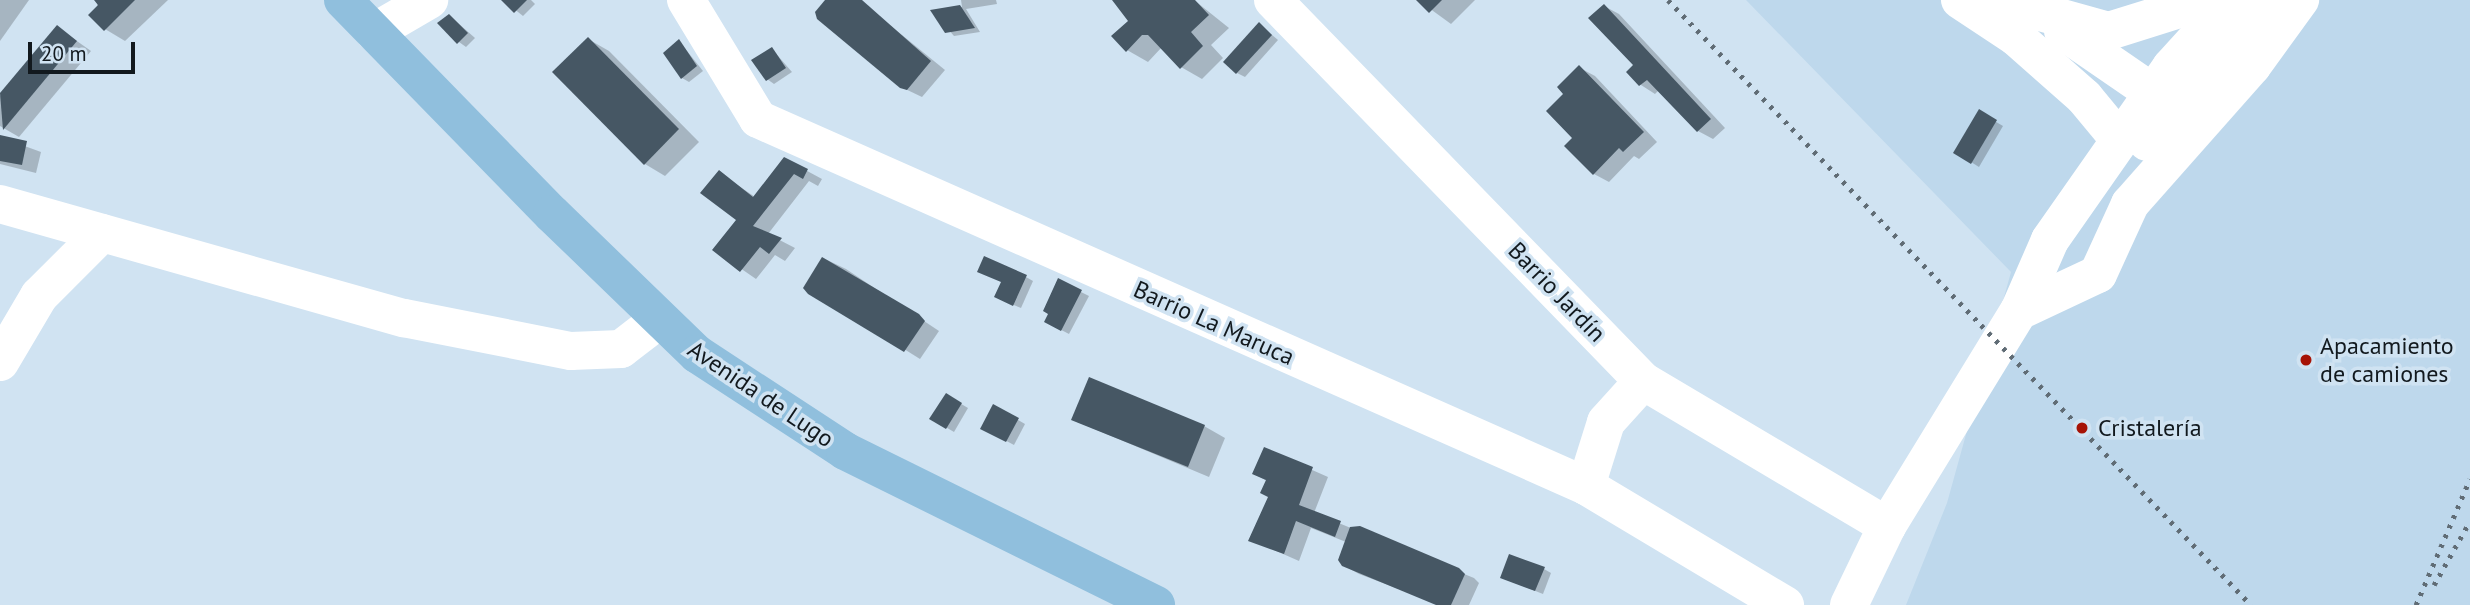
<!DOCTYPE html>
<html>
<head>
<meta charset="utf-8">
<style>
  body { margin:0 }
  #map { position:relative; width:2470px; height:605px; overflow:hidden; background:#d0e3f2; font-family:"PT Sans",sans-serif }
  div>[style] { position:absolute }
  .built>* { inset:0; background:#bed8ec }
  .shadow>* { inset:0; background:#0003 }
  .building>* { inset:0; background:#465764 }
  .minor>* { height:38px; margin:-19px; padding:0 19px; transform-origin:19px; border-radius:19px; background:#fff }
  .major>* { height:38px; margin:-19px; padding:0 19px; transform-origin:19px; border-radius:19px; background:#90bfdd }
  .rail>* { height:5px; margin-top:-2.5px; transform-origin:0; background:repeating-linear-gradient(90deg,#606c75 0 3.5px,transparent 0 10.5px) }
  .dots>* { width:19px; height:19px; translate:-50% -50%; box-sizing:border-box; border:4px solid #d0e3f2; border-radius:50% }
  span { translate:-50% -50%; white-space:nowrap; text-align:center; line-height:1.15; -webkit-text-stroke:7px #d0e3f2; paint-order:stroke }
  .street-label { font-size:24px; color:#12191e }
  .poi-label { font-size:24px; color:#12191e }
  .left { translate:0 -50%; text-align:left }
  .scale { position:absolute; left:28px; top:42px; width:107px; height:32px; box-sizing:border-box; border:4px solid #12191e; border-top:0; padding-left:9px; font-size:21px; line-height:24px; white-space:nowrap; color:#12191e; -webkit-text-stroke:5px #d0e3f2; paint-order:stroke }
</style>
</head>
<body>
<div id="map">
  <div class="built">
    <div style="clip-path:polygon(1746px 0,2470px 0,2470px 605px,1906px 605px,1947px 503px,2011px 272px)"></div>
  </div>
  <div class="shadow">
    <div style="clip-path:polygon(0 0,29px 0,0 41px)"></div>
    <div style="clip-path:polygon(96px 0,168px 0,125px 41px,105px 29px)"></div>
    <div style="clip-path:polygon(503px 0,531px 0,535px 4px,523px 16px)"></div>
    <div style="clip-path:polygon(827px 0,859px 0,945px 70px,922px 97px,901px 87px)"></div>
    <div style="clip-path:polygon(961px 0,996px 0,997px 4px,966px 9px,980px 32px,954px 36px,933px 12px,962px 7px)"></div>
    <div style="clip-path:polygon(1113px 0,1194px 0,1229px 28px,1211px 45px,1223px 58px,1202px 79px,1181px 67px,1162px 47px,1148px 62px,1127px 50px,1130px 21px)"></div>
    <div style="clip-path:polygon(1418px 0,1475px 0,1451px 24px)"></div>
    <div style="clip-path:polygon(1604px 6px,1619px 14px,1725px 128px,1713px 139px,1698px 131px,1659px 90px,1655px 94px,1641px 85px,1628px 72px,1635px 65px)"></div>
    <div style="clip-path:polygon(450px 16px,475px 38px,466px 47px,459px 42px)"></div>
    <div style="clip-path:polygon(1259px 24px,1278px 40px,1245px 77px,1237px 73px)"></div>
    <div style="clip-path:polygon(57px 27px,91px 51px,19px 137px,0 126px,0 96px)"></div>
    <div style="clip-path:polygon(588px 39px,609px 51px,699px 142px,665px 176px,645px 164px)"></div>
    <div style="clip-path:polygon(679px 41px,703px 71px,689px 82px,682px 78px)"></div>
    <div style="clip-path:polygon(772px 49px,792px 72px,774px 84px,767px 79px)"></div>
    <div style="clip-path:polygon(1580px 68px,1595px 76px,1657px 142px,1639px 159px,1634px 156px,1609px 182px,1594px 174px,1575px 138px,1566px 94px)"></div>
    <div style="clip-path:polygon(1979px 112px,2003px 126px,1979px 167px,1955px 152px)"></div>
    <div style="clip-path:polygon(0 137px,41px 152px,36px 173px,0 164px)"></div>
    <div style="clip-path:polygon(785px 159px,822px 179px,818px 186px,809px 181px,768px 234px,795px 248px,785px 261px,775px 255px,756px 279px,714px 250px,738px 219px,720px 173px,755px 197px)"></div>
    <div style="clip-path:polygon(823px 258px,846px 269px,939px 331px,920px 359px,805px 287px)"></div>
    <div style="clip-path:polygon(1026px 277px,1033px 281px,1021px 308px,1004px 301px)"></div>
    <div style="clip-path:polygon(1059px 281px,1089px 296px,1069px 334px,1046px 322px)"></div>
    <div style="clip-path:polygon(946px 395px,968px 408px,954px 432px,932px 419px)"></div>
    <div style="clip-path:polygon(994px 406px,1025px 424px,1014px 445px,982px 428px)"></div>
    <div style="clip-path:polygon(1073px 420px,1204px 426px,1225px 438px,1209px 477px)"></div>
    <div style="clip-path:polygon(1265px 449px,1328px 477px,1314px 513px,1474px 578px,1479px 583px,1469px 605px,1441px 605px,1359px 574px,1343px 565px,1346px 542px,1311px 528px,1299px 561px,1251px 540px,1270px 497px,1267px 481px,1254px 474px)"></div>
    <div style="clip-path:polygon(1544px 569px,1551px 573px,1543px 594px,1502px 578px)"></div>
  </div>
  <div class="building">
    <div style="clip-path:polygon(94px 0,135px 0,104px 31px,88px 15px,98px 5px)"></div>
    <div style="clip-path:polygon(501px 0,527px 0,514px 13px)"></div>
    <div style="clip-path:polygon(825px 0,862px 0,931px 61px,907px 90px,900px 88px,817px 19px,815px 12px)"></div>
    <div style="clip-path:polygon(1112px 0,1195px 0,1209px 15px,1191px 32px,1203px 46px,1180px 69px,1148px 35px,1142px 35px,1126px 52px,1111px 36px,1128px 21px)"></div>
    <div style="clip-path:polygon(1416px 0,1442px 0,1429px 13px)"></div>
    <div style="clip-path:polygon(1604px 4px,1711px 119px,1697px 132px,1647px 80px,1639px 86px,1626px 72px,1633px 65px,1588px 18px)"></div>
    <div style="clip-path:polygon(960px 5px,975px 28px,945px 33px,930px 10px)"></div>
    <div style="clip-path:polygon(449px 14px,468px 33px,457px 44px,437px 23px)"></div>
    <div style="clip-path:polygon(1259px 22px,1272px 35px,1236px 74px,1223px 62px)"></div>
    <div style="clip-path:polygon(57px 25px,77px 41px,3px 130px,0 93px)"></div>
    <div style="clip-path:polygon(588px 37px,679px 129px,644px 165px,552px 72px)"></div>
    <div style="clip-path:polygon(679px 39px,697px 66px,681px 79px,663px 53px)"></div>
    <div style="clip-path:polygon(772px 47px,786px 68px,766px 81px,751px 60px)"></div>
    <div style="clip-path:polygon(1579px 65px,1644px 132px,1623px 152px,1619px 148px,1593px 175px,1564px 146px,1572px 138px,1546px 111px,1563px 94px,1557px 87px)"></div>
    <div style="clip-path:polygon(1979px 109px,1997px 120px,1971px 164px,1953px 153px)"></div>
    <div style="clip-path:polygon(0 135px,27px 141px,22px 165px,0 161px)"></div>
    <div style="clip-path:polygon(784px 157px,808px 169px,803px 179px,794px 174px,753px 226px,782px 238px,769px 254px,760px 247px,740px 272px,712px 250px,736px 220px,700px 193px,719px 170px,753px 197px)"></div>
    <div style="clip-path:polygon(984px 256px,1027px 275px,1013px 306px,994px 297px,1001px 282px,977px 272px)"></div>
    <div style="clip-path:polygon(822px 257px,919px 314px,925px 321px,904px 352px,808px 294px,803px 288px)"></div>
    <div style="clip-path:polygon(1058px 278px,1082px 290px,1061px 331px,1044px 322px,1048px 314px,1043px 311px)"></div>
    <div style="clip-path:polygon(1089px 377px,1205px 425px,1188px 467px,1071px 420px)"></div>
    <div style="clip-path:polygon(946px 393px,962px 403px,946px 429px,929px 419px)"></div>
    <div style="clip-path:polygon(993px 404px,1019px 418px,1006px 442px,980px 429px)"></div>
    <div style="clip-path:polygon(1264px 447px,1313px 467px,1299px 505px,1341px 521px,1335px 537px,1296px 521px,1284px 554px,1248px 541px,1268px 497px,1260px 493px,1266px 480px,1252px 474px)"></div>
    <div style="clip-path:polygon(1360px 526px,1459px 568px,1465px 574px,1451px 605px,1436px 605px,1342px 566px,1338px 560px,1350px 527px)"></div>
    <div style="clip-path:polygon(1509px 554px,1545px 567px,1535px 591px,1500px 578px)"></div>
  </div>
  <div class="minor">
    <div style="left:686px;top:0;width:139px;rotate:58.8deg"></div>
    <div style="left:758px;top:119px;width:906px;rotate:23.9deg"></div>
    <div style="left:1586px;top:486px;width:232px;rotate:30.9deg"></div>
    <div style="left:1273px;top:0;width:531px;rotate:45.84deg"></div>
    <div style="left:1643px;top:381px;width:284px;rotate:30.7deg"></div>
    <div style="left:1960px;top:0;width:67px;rotate:33.5deg"></div>
    <div style="left:2016px;top:37px;width:91px;rotate:41.4deg"></div>
    <div style="left:2084px;top:97px;width:53px;rotate:50.3deg"></div>
    <div style="left:1997px;top:0;width:116px;rotate:15.5deg"></div>
    <div style="left:2109px;top:31px;width:104px;rotate:-17.4deg"></div>
    <div style="left:2063px;top:31px;width:132px;rotate:34.5deg"></div>
    <div style="left:374px;top:32px;width:64px;rotate:-30.2deg"></div>
    <div style="left:2147px;top:142px;width:185px;rotate:-50deg"></div>
    <div style="left:0;top:204px;width:420px;rotate:15.8deg"></div>
    <div style="left:404px;top:318px;width:170px;rotate:11.2deg"></div>
    <div style="left:571px;top:351px;width:50px;rotate:-2.3deg"></div>
    <div style="left:621px;top:349px;width:49px;rotate:-37.6deg"></div>
    <div style="left:2019px;top:311px;width:87px;rotate:-25.1deg"></div>
    <div style="left:2098px;top:274px;width:77px;rotate:-65.4deg"></div>
    <div style="left:2130px;top:204px;width:184px;rotate:-48.5deg"></div>
    <div style="left:2252px;top:66px;width:82px;rotate:-54deg"></div>
    <div style="left:0;top:362px;width:77px;rotate:-59.4deg"></div>
    <div style="left:39px;top:296px;width:89px;rotate:-45deg"></div>
    <div style="left:1586px;top:486px;width:67px;rotate:-72.6deg"></div>
    <div style="left:1606px;top:422px;width:55px;rotate:-47.9deg"></div>
    <div style="left:1849px;top:605px;width:88px;rotate:-64.3deg"></div>
    <div style="left:1887px;top:526px;width:252px;rotate:-58.5deg"></div>
    <div style="left:2019px;top:311px;width:77px;rotate:-66.4deg"></div>
    <div style="left:2050px;top:240px;width:211px;rotate:-55deg"></div>
    <div style="left:2171px;top:67px;width:91px;rotate:-47.7deg"></div>
  </div>
  <div class="major">
    <div style="left:343px;top:0;width:299px;rotate:45.7deg"></div>
    <div style="left:552px;top:214px;width:202px;rotate:44deg"></div>
    <div style="left:697px;top:354px;width:177px;rotate:33.2deg"></div>
    <div style="left:845px;top:451px;width:347px;rotate:26.3deg"></div>
  </div>
  <div class="rail">
    <div style="left:1668px;top:0;width:840px;rotate:46.06deg"></div>
    <div style="left:2434px;top:585px;width:73px;rotate:-60.6deg"></div>
    <div style="left:2416px;top:605px;width:137px;rotate:-66.8deg"></div>
  </div>
  <div class="dots">
    <div style="left:2306px;top:360px;background:#a61306"></div>
    <div style="left:2082px;top:428px;background:#a61306"></div>
  </div>
  <div class="street-label">
    <span style="left:1557px;top:292px;rotate:46deg">Barrio Jardín</span>
    <span style="left:1214px;top:323px;rotate:24deg">Barrio La Maruca</span>
    <span style="left:761px;top:394px;rotate:34deg">Avenida de Lugo</span>
  </div>
  <div class="poi-label">
    <span class="left" style="left:2320px;top:360px">Apacamiento<br>de camiones</span>
    <span class="left" style="left:2098px;top:428px">Cristalería</span>
  </div>
  <div class="scale">20 m</div>
</div>
</body>
</html>
